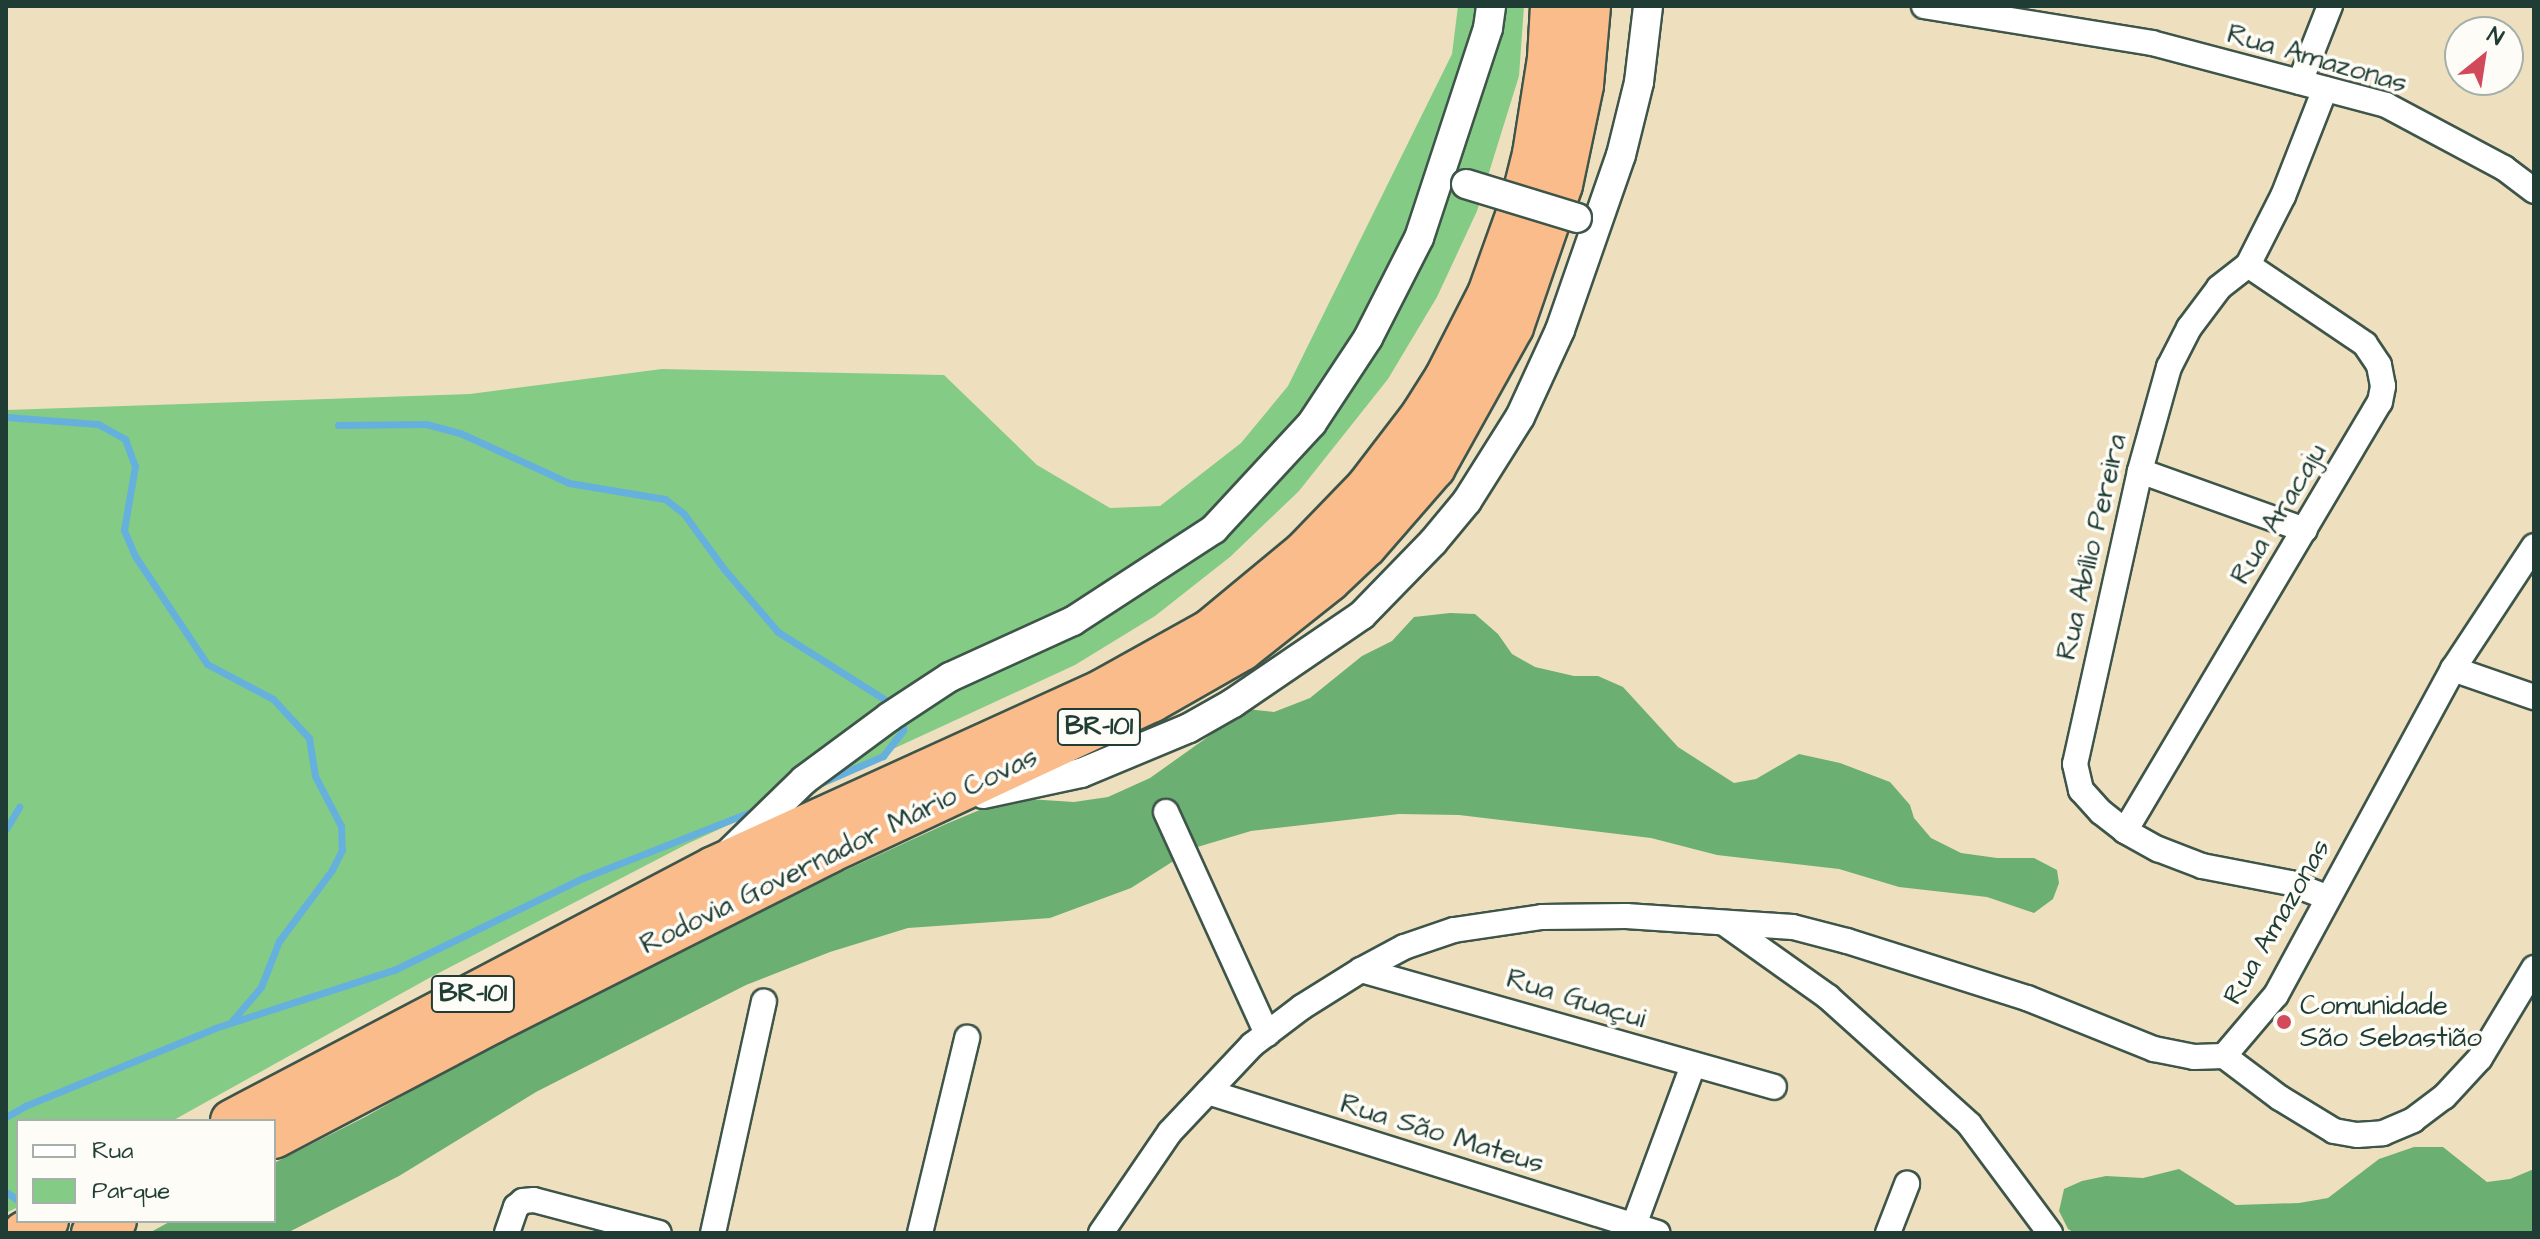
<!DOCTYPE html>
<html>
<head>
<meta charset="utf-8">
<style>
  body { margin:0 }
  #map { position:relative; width:2540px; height:1239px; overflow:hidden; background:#eee0bf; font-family:"Architects Daughter",sans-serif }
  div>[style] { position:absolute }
  .green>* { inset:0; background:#84cb86 }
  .forest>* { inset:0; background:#6baf73 }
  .stream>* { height:7px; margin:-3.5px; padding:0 3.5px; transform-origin:3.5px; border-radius:3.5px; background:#66b0de }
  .roads { filter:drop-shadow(2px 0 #3e5549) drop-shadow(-2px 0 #3e5549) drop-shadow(0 2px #3e5549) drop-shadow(0 -2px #3e5549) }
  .minor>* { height:24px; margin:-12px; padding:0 12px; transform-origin:12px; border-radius:12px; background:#fff }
  .tertiary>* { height:28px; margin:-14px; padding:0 14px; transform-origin:14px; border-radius:14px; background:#fff }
  .motorway>* { height:42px; margin:-21px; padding:0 21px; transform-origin:21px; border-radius:21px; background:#f9bc8a }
  .bridges { filter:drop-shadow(2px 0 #3e5549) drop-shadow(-2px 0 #3e5549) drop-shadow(0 2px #3e5549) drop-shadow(0 -2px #3e5549) }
  .tertiary-bridge>* { height:28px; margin:-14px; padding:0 14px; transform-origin:14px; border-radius:14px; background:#fff }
  .dots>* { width:22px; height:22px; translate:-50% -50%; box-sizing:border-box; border:4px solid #fdfcf7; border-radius:50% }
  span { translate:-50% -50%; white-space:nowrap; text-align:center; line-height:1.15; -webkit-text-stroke:7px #fdfcf7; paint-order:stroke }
  .shield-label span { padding:2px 6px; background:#fdfcf7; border:2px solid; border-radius:6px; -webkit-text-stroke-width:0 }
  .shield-label { font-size:26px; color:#1f3d34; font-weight:700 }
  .street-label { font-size:28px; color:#1f3d34 }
  .poi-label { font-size:28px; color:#1f3d34 }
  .left { translate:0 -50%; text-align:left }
  .frame { position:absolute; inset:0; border:8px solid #1f3d34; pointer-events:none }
  .legend { position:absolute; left:16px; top:1119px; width:260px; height:104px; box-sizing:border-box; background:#fdfcf7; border:2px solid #a4b0a9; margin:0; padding:10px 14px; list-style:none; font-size:24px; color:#1f3d34 }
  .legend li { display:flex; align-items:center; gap:16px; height:40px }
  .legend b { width:40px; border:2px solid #a4b0a9 }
  .north { position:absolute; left:2444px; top:16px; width:80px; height:80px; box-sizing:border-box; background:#fdfcf7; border:2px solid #a4b0a9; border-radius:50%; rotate:30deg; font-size:22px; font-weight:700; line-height:32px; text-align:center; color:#1f3d34 }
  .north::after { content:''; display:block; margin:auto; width:28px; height:36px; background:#d1495b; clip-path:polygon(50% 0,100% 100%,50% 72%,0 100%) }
</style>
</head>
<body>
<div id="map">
  <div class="green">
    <div style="clip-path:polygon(1458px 6px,1524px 6px,1519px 76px,1477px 211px,1437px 297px,1388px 379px,1299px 491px,1230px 557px,1155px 616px,1075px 665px,687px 844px,431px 977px,172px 1121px,18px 1121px,18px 1207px,6px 1213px,6px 410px,470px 394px,662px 369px,944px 375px,1037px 465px,1110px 508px,1160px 506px,1241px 443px,1288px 386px,1452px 54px)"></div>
  </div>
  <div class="forest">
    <div style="clip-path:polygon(1450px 613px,1475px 614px,1498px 634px,1512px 654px,1535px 667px,1574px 676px,1598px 676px,1623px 687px,1678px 747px,1734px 783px,1756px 779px,1799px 754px,1840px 763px,1890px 782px,1910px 805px,1914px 818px,1931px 838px,1961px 853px,1997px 858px,2034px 858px,2057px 870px,2059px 883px,2053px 899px,2034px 913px,1987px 897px,1899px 887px,1839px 869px,1717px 855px,1651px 838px,1459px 815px,1399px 814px,1251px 831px,1194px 848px,1131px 888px,1050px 918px,908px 928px,830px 952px,746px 985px,536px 1092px,399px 1176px,287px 1233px,149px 1233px,171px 1221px,274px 1221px,274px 1163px,365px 1117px,475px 1055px,759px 910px,946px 824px,982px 809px,1028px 799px,1074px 802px,1108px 797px,1150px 778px,1247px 709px,1274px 712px,1310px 698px,1362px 656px,1392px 641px,1414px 617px)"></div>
    <div style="clip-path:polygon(2414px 1147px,2443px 1147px,2487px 1182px,2510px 1179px,2534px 1169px,2534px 1233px,2075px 1233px,2068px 1229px,2059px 1211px,2064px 1189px,2082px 1181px,2106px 1176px,2143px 1178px,2179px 1169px,2236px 1205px,2299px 1203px,2328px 1198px,2379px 1159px)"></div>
  </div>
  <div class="stream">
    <div style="left:6px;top:417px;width:92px;rotate:4.4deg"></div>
    <div style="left:98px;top:424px;width:31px;rotate:29deg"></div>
    <div style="left:125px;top:439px;width:29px;rotate:70deg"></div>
    <div style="left:135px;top:466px;width:65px;rotate:99.8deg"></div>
    <div style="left:124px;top:530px;width:28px;rotate:67deg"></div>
    <div style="left:135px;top:556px;width:130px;rotate:56.3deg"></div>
    <div style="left:207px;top:664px;width:75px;rotate:27.9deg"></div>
    <div style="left:273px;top:699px;width:53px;rotate:47.3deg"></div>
    <div style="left:309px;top:738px;width:38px;rotate:81deg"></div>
    <div style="left:315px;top:776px;width:56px;rotate:62.5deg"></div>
    <div style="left:341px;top:826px;width:24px;rotate:88deg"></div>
    <div style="left:342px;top:850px;width:22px;rotate:117deg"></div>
    <div style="left:332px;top:870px;width:89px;rotate:126.7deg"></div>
    <div style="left:279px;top:941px;width:49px;rotate:111.4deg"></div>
    <div style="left:261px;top:987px;width:46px;rotate:130.6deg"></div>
    <div style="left:338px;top:425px;width:88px;rotate:-0.7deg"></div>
    <div style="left:426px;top:424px;width:35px;rotate:15deg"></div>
    <div style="left:460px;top:433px;width:120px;rotate:24.6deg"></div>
    <div style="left:569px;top:483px;width:97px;rotate:9.5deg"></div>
    <div style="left:665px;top:499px;width:24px;rotate:38deg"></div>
    <div style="left:684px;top:514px;width:68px;rotate:54deg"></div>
    <div style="left:724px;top:569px;width:83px;rotate:49.4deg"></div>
    <div style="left:778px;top:632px;width:138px;rotate:32.3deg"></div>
    <div style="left:821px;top:783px;width:68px;rotate:-23.5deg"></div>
    <div style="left:883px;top:756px;width:33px;rotate:-52deg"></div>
    <div style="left:903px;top:730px;width:14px;rotate:-94deg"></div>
    <div style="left:6px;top:829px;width:26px;rotate:-59deg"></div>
    <div style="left:6px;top:1117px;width:22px;rotate:-30deg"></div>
    <div style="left:25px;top:1106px;width:205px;rotate:-22.3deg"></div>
    <div style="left:215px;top:1028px;width:188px;rotate:-18deg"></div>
    <div style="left:394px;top:970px;width:210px;rotate:-26deg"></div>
    <div style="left:583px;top:878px;width:188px;rotate:-21.5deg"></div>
    <div style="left:6px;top:1192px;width:14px;rotate:34deg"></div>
  </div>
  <div class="roads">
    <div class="minor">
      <div style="left:1924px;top:6px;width:231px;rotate:9.2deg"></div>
      <div style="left:2152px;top:43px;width:242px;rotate:14.8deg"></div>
      <div style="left:2386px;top:105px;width:134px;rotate:28.1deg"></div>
      <div style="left:2504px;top:168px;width:38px;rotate:37deg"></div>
      <div style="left:2300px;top:82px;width:82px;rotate:-68.5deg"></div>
      <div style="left:2325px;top:89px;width:115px;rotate:111.4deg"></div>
      <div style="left:2283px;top:196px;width:77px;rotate:116.9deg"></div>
      <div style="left:2248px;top:265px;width:37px;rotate:142deg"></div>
      <div style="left:2219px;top:288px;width:50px;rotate:126.9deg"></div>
      <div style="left:2189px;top:328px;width:44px;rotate:117.1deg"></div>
      <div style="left:2169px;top:367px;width:108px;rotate:105.6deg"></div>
      <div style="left:2140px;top:471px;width:300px;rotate:102.5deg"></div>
      <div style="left:2075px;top:764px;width:27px;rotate:77deg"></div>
      <div style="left:2081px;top:790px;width:30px;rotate:48deg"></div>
      <div style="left:2101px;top:812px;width:31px;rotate:38deg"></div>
      <div style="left:2125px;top:831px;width:38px;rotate:29deg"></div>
      <div style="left:2158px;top:849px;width:47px;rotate:21.1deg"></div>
      <div style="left:2202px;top:866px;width:90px;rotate:10.9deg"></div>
      <div style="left:2290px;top:883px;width:40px;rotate:21deg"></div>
      <div style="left:2140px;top:471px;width:175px;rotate:19.7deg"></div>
      <div style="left:2453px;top:669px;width:86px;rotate:19.1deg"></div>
      <div style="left:1166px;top:812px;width:244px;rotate:65.5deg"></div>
      <div style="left:2125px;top:831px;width:499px;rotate:-59.3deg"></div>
      <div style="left:2380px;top:402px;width:16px;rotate:-79deg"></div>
      <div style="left:2383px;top:386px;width:21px;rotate:-101deg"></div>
      <div style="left:2379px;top:365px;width:25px;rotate:-124deg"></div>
      <div style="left:2365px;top:344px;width:141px;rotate:-146deg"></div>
      <div style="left:1724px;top:923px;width:128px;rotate:35.4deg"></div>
      <div style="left:1828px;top:997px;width:190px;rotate:42deg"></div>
      <div style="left:1969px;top:1124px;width:136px;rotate:53.4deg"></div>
      <div style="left:1361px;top:970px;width:429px;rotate:15.8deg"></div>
      <div style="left:2224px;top:1056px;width:70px;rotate:36.9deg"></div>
      <div style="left:2280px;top:1098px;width:63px;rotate:31.4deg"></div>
      <div style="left:2334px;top:1131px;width:23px;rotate:10deg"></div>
      <div style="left:2357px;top:1135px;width:26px;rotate:-4deg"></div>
      <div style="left:2383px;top:1133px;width:33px;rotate:-23deg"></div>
      <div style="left:2413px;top:1120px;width:39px;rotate:-37deg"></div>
      <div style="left:2444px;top:1097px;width:53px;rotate:-47.3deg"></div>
      <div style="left:2480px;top:1058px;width:105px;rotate:-59deg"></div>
      <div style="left:1208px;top:1092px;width:471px;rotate:17.4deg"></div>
      <div style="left:507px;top:1233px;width:28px;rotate:-71deg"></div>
      <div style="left:516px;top:1207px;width:9px;rotate:-41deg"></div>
      <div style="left:523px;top:1201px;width:11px;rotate:-5deg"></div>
      <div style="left:534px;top:1200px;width:129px;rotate:14.8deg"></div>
      <div style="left:713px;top:1233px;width:237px;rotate:-77.6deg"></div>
      <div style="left:920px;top:1233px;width:201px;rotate:-76.4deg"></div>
      <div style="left:1101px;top:1233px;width:122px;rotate:-55.7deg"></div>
      <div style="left:1170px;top:1132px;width:120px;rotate:-46.7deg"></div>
      <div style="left:1252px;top:1045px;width:63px;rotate:-37.2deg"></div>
      <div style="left:1302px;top:1007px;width:70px;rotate:-32.1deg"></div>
      <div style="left:1361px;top:970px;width:49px;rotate:-28.1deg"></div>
      <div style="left:1404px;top:947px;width:53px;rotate:-18.8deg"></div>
      <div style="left:1454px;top:930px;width:89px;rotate:-8.4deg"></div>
      <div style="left:1542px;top:917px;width:84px;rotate:-0.7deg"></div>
      <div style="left:1626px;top:916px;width:167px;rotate:3.8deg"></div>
      <div style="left:1793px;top:927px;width:56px;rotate:14.5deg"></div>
      <div style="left:1847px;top:941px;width:189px;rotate:17.6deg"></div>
      <div style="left:2027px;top:998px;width:137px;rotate:21.9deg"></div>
      <div style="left:2154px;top:1049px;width:41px;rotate:11.3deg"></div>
      <div style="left:2194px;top:1057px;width:30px;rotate:-2deg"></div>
      <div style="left:2224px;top:1056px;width:80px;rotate:-49.6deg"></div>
      <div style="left:2276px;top:995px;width:371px;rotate:-61.5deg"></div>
      <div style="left:2453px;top:669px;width:147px;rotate:-56.6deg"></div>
      <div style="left:1631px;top:1233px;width:179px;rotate:-69.7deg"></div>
      <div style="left:1888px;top:1233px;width:53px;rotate:-68.8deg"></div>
    </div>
    <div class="tertiary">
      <div style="left:983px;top:794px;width:100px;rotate:-12.1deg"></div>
      <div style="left:1081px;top:773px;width:117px;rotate:-22.6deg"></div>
      <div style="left:1189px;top:728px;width:51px;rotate:-29.6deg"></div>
      <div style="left:1233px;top:703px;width:156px;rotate:-34.3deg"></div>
      <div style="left:1362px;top:615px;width:102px;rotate:-45.8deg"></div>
      <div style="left:1433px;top:542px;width:53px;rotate:-50.3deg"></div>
      <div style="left:1467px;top:501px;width:99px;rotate:-57.8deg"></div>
      <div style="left:1520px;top:417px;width:96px;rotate:-65.3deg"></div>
      <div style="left:1560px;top:330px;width:185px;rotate:-70.8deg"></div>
      <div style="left:1621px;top:155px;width:75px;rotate:-76.1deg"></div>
      <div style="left:1639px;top:82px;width:77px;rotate:-83.2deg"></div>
      <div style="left:730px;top:852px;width:103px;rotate:-44.2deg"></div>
      <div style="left:804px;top:780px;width:106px;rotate:-36.5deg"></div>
      <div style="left:889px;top:717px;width:73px;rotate:-33.3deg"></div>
      <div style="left:950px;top:677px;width:135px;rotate:-24.5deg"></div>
      <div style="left:1073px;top:621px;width:168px;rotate:-33.1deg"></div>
      <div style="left:1214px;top:529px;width:144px;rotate:-47.2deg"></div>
      <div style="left:1312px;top:423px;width:102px;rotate:-56.6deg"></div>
      <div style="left:1368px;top:338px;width:112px;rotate:-63deg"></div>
      <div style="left:1419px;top:238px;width:221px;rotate:-71.8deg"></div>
      <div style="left:1488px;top:28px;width:22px;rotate:-82deg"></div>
    </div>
    <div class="motorway">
      <div style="left:232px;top:1121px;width:544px;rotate:-27.69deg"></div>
      <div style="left:714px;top:868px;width:429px;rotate:-24.5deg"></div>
      <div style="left:1104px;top:690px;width:121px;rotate:-29.1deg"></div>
      <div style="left:1210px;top:631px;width:122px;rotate:-39.7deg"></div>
      <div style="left:1304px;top:553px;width:91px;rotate:-45.9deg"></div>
      <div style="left:1367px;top:488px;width:91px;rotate:-52.6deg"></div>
      <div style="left:1422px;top:416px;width:45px;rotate:-57.7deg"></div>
      <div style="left:1446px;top:378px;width:94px;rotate:-62.9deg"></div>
      <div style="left:1489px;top:294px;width:98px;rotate:-70.3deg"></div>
      <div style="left:1522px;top:202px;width:49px;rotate:-76deg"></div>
      <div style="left:1534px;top:154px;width:97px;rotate:-81.1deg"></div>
      <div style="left:1549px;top:58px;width:52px;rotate:-86.7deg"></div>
      <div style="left:274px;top:1137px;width:249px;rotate:-27.8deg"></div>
      <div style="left:494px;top:1021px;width:374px;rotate:-26.8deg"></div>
      <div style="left:828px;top:852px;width:357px;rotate:-25.1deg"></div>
      <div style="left:1151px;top:701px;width:105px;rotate:-29.7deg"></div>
      <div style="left:1242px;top:649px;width:111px;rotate:-38.4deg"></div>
      <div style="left:1329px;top:580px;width:51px;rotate:-43.4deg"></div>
      <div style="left:1366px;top:545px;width:103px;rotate:-48.9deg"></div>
      <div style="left:1434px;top:467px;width:160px;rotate:-60.9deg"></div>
      <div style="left:1512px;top:327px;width:150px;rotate:-71deg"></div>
      <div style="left:1561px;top:185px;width:102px;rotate:-78.1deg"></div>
      <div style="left:1582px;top:85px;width:79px;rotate:-84.9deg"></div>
      <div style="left:24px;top:1233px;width:26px;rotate:-28deg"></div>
      <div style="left:93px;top:1233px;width:25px;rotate:-29deg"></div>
    </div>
  </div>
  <div class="bridges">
    <div class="tertiary-bridge">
      <div style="left:1466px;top:184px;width:116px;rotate:17deg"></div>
    </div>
  </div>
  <div class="dots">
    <div style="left:2284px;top:1022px;background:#d1495b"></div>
  </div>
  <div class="shield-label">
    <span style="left:1099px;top:727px">BR-101</span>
    <span style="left:473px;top:994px">BR-101</span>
  </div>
  <div class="street-label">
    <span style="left:2317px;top:59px;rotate:16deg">Rua Amazonas</span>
    <span style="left:2279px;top:514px;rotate:-59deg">Rua Aracaju</span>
    <span style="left:2092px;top:547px;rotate:-77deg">Rua Abílio Pereira</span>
    <span style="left:839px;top:851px;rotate:-26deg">Rodovia Governador Mário Covas</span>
    <span style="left:2277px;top:922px;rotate:-60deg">Rua Amazonas</span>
    <span style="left:1576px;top:999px;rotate:17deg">Rua Guaçui</span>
    <span style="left:1442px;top:1134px;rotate:17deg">Rua São Mateus</span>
  </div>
  <div class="poi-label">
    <span class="left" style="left:2300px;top:1022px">Comunidade<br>São Sebastião</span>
  </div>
  <div class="frame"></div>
  <ul class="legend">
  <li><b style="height:10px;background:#fff"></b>Rua</li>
  <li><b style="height:22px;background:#84cb86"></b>Parque</li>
  </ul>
  <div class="north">N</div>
</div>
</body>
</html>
